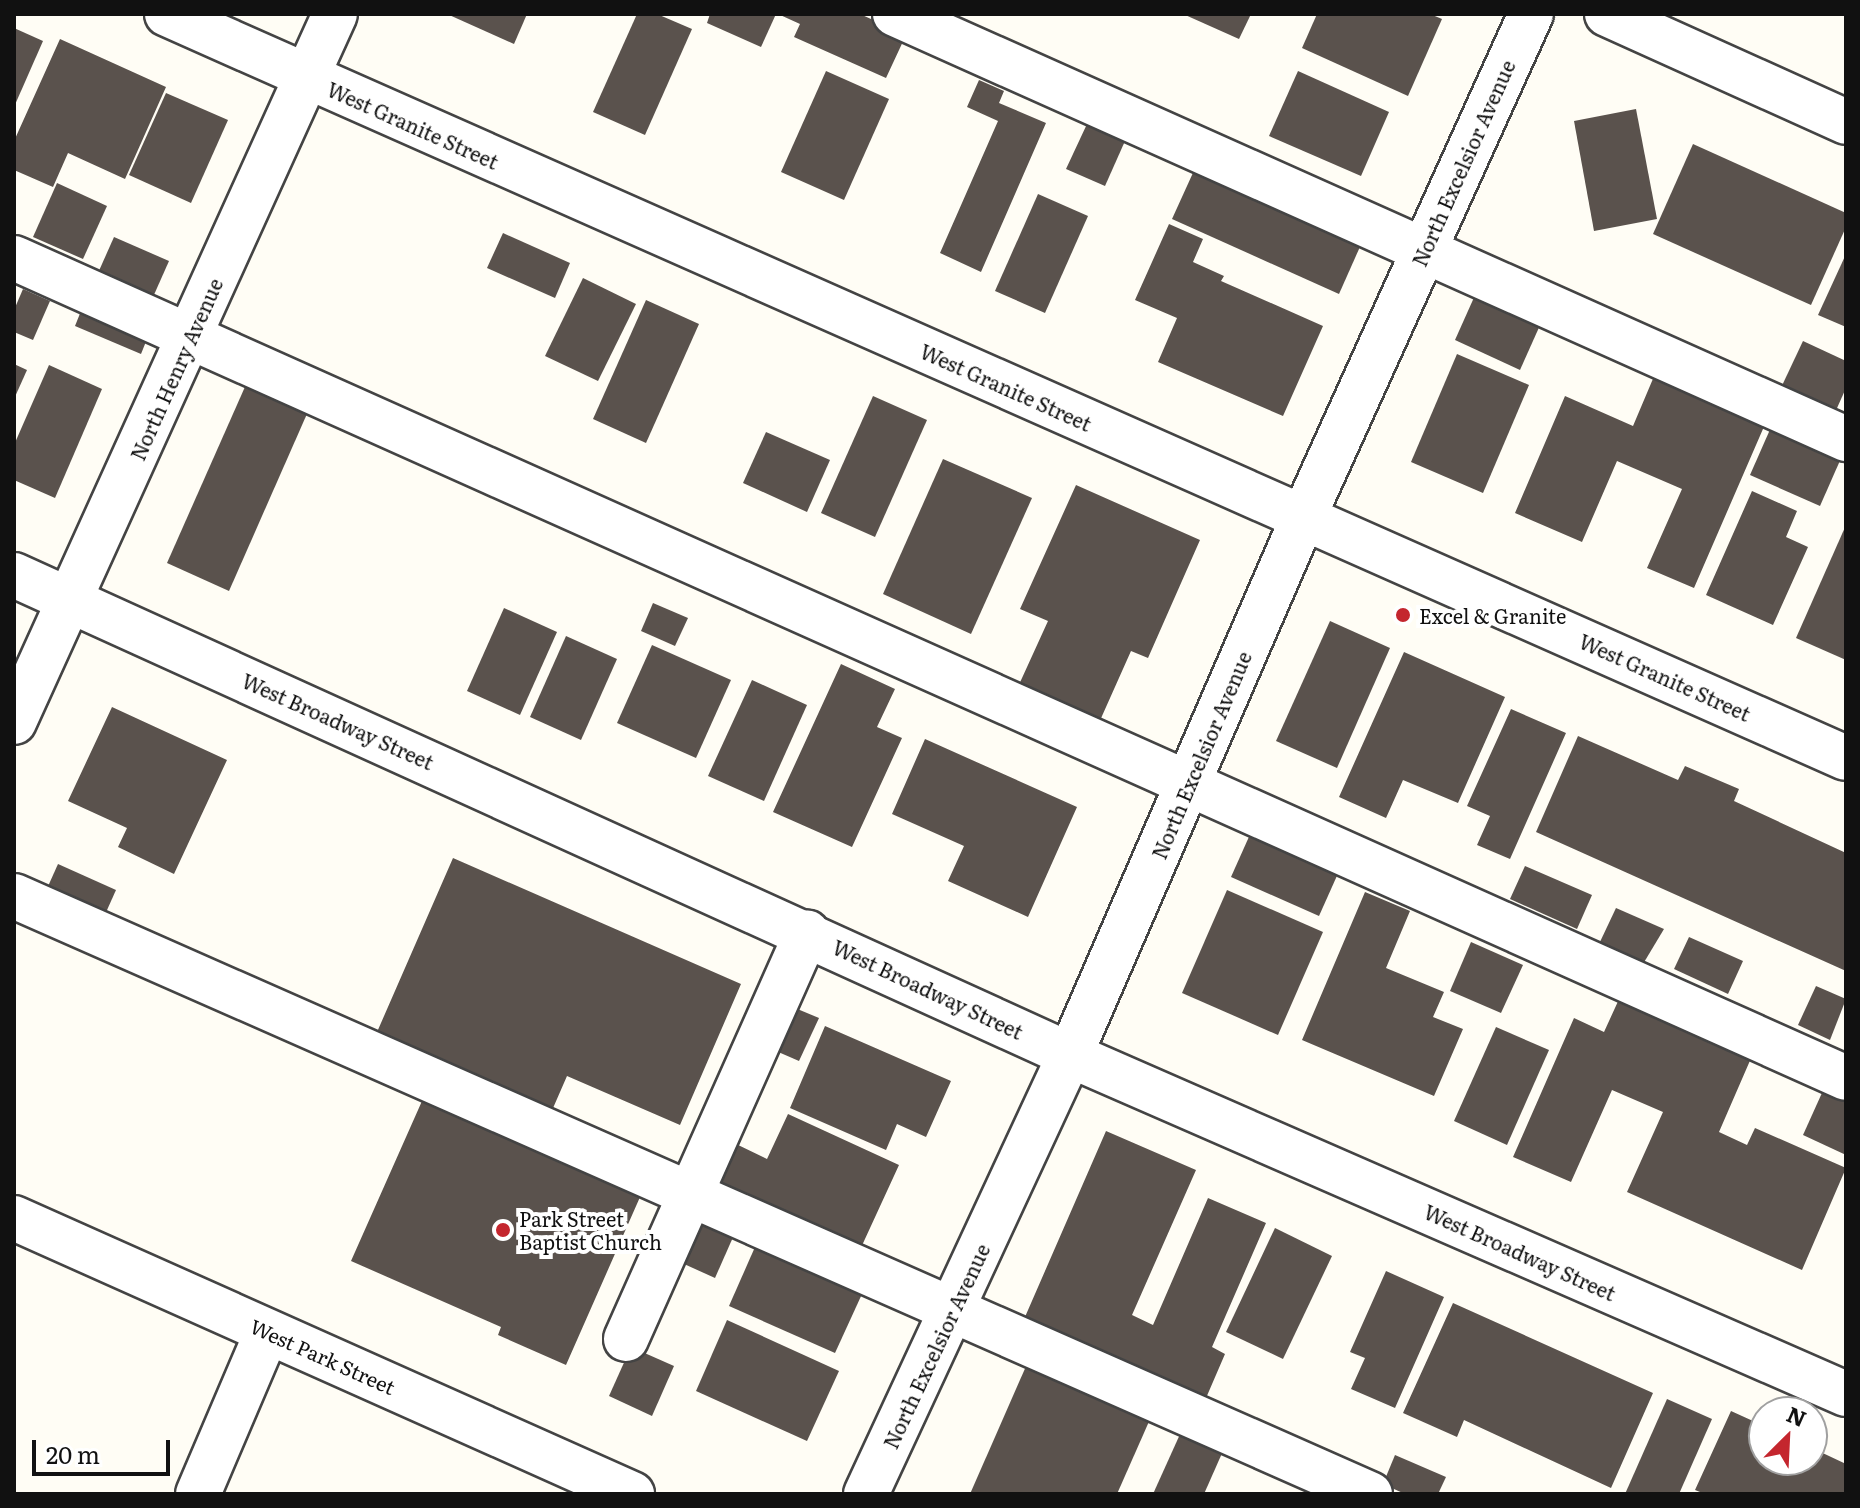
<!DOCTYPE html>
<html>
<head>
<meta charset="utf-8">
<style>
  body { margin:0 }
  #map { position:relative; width:1860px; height:1508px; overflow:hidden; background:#fffdf5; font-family:Literata,serif }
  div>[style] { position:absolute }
  .building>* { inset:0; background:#5a524d }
  .roads { filter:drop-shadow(2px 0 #444) drop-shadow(-2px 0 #444) drop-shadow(0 2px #444) drop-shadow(0 -2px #444) }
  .minor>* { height:44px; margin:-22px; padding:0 22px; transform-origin:22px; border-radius:22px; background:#fff }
  .dots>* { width:22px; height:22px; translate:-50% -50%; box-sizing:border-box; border:4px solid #fff; border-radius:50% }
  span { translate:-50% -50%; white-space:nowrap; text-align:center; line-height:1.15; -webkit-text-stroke:8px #fff; paint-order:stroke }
  .street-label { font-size:20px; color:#111 }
  .poi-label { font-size:20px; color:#111 }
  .left { translate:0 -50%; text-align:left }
  .frame { position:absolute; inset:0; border:16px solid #111; pointer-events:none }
  .north { position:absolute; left:1748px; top:1396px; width:80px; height:80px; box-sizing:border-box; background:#fff; border:2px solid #a0a0a0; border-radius:50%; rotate:24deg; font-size:22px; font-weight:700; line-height:32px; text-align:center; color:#111 }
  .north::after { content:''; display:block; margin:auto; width:28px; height:36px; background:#c4262e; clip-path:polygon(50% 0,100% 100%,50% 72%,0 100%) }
  .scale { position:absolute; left:32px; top:1440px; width:138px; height:36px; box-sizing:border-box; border:4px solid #111; border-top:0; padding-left:10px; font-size:24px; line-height:28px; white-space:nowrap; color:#111; -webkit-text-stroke:6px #fff; paint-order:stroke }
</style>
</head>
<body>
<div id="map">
  <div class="building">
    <div style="clip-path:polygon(447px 14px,527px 14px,514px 44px)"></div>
    <div style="clip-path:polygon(637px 14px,657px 14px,692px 29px,645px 135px,593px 112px)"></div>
    <div style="clip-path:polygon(710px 14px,776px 14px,761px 47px,707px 23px)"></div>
    <div style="clip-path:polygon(778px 14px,860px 14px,906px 35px,886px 78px,794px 37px,800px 24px)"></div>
    <div style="clip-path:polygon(1183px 14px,1251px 14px,1239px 39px)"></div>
    <div style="clip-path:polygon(1317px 14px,1430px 14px,1442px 19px,1408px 96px,1302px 48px)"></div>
    <div style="clip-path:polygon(14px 28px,43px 41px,14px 107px)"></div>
    <div style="clip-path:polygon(60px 39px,166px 87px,125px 179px,68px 153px,53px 187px,14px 170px,14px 141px)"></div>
    <div style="clip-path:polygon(826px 71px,889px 99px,844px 200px,781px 172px)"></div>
    <div style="clip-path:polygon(1298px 71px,1389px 112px,1361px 176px,1269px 136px)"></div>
    <div style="clip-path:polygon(979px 80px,1004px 91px,999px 103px,1046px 123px,981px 272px,940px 253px,998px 121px,967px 107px)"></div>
    <div style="clip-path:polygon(166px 93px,228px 120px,191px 203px,129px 175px)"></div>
    <div style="clip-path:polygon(1636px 109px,1657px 219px,1594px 231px,1574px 121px)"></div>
    <div style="clip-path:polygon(1087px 124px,1125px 141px,1105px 186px,1066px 169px)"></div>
    <div style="clip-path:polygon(1693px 144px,1846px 213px,1846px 227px,1811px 305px,1653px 234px)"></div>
    <div style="clip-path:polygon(1197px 164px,1363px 240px,1339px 294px,1172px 219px)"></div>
    <div style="clip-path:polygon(57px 183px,107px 206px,83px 259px,33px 237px)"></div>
    <div style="clip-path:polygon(1038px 194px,1088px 216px,1045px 313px,995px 291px)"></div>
    <div style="clip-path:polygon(1169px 224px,1203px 239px,1193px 262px,1224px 276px,1221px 281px,1323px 326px,1283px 416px,1158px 362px,1177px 318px,1135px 300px)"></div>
    <div style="clip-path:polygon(503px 233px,570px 263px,555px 298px,487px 268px)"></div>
    <div style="clip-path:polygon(114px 237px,169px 261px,153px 297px,98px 273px)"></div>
    <div style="clip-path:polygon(1846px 254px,1846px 327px,1818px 315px)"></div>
    <div style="clip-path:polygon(583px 278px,636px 304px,598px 381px,545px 356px)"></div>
    <div style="clip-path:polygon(23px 289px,50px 301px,33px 340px,14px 332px,14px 310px)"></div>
    <div style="clip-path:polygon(1476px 293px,1541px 323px,1520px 370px,1455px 340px)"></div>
    <div style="clip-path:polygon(646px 300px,699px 324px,646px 443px,593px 419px)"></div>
    <div style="clip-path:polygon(81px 311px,147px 339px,141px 354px,75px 326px)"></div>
    <div style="clip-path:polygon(1803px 341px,1846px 361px,1846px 388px,1833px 417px,1779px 392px)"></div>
    <div style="clip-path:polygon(1457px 354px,1529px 385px,1483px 493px,1411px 462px)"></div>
    <div style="clip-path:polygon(14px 364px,27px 370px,14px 399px)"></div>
    <div style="clip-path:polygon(49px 365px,102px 389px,55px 498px,14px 480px,14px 445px)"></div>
    <div style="clip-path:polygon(1655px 374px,1766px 422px,1694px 588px,1647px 568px,1682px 489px,1617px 461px,1582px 542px,1515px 513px,1565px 396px,1633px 426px)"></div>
    <div style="clip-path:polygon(248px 380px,310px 407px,229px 591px,167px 563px)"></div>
    <div style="clip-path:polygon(873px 396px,927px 420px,875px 537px,821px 513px)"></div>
    <div style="clip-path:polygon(1772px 425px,1842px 456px,1820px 506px,1750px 475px)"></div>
    <div style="clip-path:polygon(766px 432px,830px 460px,807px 512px,743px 483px)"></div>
    <div style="clip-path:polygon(943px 459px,1032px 498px,971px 634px,883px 594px)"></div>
    <div style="clip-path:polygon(1076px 485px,1200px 540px,1148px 658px,1131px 651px,1098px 725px,1017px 689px,1048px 621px,1020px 609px)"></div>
    <div style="clip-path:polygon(1752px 491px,1797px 511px,1786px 537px,1808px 547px,1773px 625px,1706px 595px)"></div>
    <div style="clip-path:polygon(1846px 525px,1846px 660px,1796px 638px)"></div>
    <div style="clip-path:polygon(653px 603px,688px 618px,675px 646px,641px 631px)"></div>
    <div style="clip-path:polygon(504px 608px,557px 632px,520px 715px,467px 691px)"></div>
    <div style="clip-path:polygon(1330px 621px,1390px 648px,1337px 768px,1276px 741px)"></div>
    <div style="clip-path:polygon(566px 636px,617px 659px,581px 740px,530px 717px)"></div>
    <div style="clip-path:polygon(652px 645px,731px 680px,696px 758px,617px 723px)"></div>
    <div style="clip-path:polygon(1404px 652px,1505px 697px,1458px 803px,1403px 780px,1386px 818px,1339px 797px)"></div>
    <div style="clip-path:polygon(841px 664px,895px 689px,877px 727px,902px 738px,852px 847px,773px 812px)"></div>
    <div style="clip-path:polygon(752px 680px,807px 705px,764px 801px,708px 776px)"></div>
    <div style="clip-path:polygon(112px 707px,227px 760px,174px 874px,118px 847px,127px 828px,68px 801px)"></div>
    <div style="clip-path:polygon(1511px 709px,1566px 733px,1510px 859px,1477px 845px,1490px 816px,1467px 806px)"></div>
    <div style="clip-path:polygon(1578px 736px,1678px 780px,1685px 766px,1739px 789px,1734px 801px,1846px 853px,1846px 971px,1536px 832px)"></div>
    <div style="clip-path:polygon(925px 739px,1077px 807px,1028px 917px,948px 881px,964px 846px,892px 814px)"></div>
    <div style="clip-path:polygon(1252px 830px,1340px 869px,1319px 916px,1231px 877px)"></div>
    <div style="clip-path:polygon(453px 858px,741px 984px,680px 1125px,567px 1076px,550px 1115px,374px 1039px)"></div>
    <div style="clip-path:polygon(58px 864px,116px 890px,103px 919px,45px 893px)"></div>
    <div style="clip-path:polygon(1525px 866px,1592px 895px,1577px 929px,1510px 899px)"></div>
    <div style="clip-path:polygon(1227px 890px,1323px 932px,1278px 1035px,1182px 993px)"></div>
    <div style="clip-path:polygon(1365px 892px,1410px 911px,1386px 968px,1444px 992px,1433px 1017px,1463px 1029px,1434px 1096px,1302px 1040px)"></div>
    <div style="clip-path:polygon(1616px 908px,1664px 929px,1643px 964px,1599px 944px)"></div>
    <div style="clip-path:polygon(1689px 937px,1743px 961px,1728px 994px,1674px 969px)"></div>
    <div style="clip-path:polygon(1471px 942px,1523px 965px,1501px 1013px,1450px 991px)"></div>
    <div style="clip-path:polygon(1816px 986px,1846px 999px,1830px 1040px,1798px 1025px)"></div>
    <div style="clip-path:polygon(1620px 997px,1752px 1056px,1719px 1132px,1747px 1145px,1755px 1128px,1846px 1168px,1802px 1270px,1627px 1192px,1663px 1112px,1612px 1090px,1571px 1182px,1513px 1157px,1574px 1018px,1604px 1032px)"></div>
    <div style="clip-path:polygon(795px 1008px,819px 1018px,799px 1061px,776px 1051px)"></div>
    <div style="clip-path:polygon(825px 1026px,951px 1081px,926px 1137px,897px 1124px,886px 1150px,790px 1108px)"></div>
    <div style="clip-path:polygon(1496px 1027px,1549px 1050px,1507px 1145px,1454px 1121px)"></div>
    <div style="clip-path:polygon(1826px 1084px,1846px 1093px,1846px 1155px,1803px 1135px)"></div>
    <div style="clip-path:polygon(426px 1092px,644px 1188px,566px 1365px,498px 1335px,501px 1327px,351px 1261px)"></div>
    <div style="clip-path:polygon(788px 1114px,899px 1165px,859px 1252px,715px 1185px,734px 1143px,767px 1159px)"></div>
    <div style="clip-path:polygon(1106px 1131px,1196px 1170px,1132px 1315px,1153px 1325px,1208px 1198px,1266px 1223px,1212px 1347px,1225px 1354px,1200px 1412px,1018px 1333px)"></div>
    <div style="clip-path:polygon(692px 1216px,734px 1235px,715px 1278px,673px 1259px)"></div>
    <div style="clip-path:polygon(1275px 1228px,1332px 1256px,1283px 1359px,1226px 1332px)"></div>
    <div style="clip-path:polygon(755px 1247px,862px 1294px,835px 1353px,729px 1306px)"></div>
    <div style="clip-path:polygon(1386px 1271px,1444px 1297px,1395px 1408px,1351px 1389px,1365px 1358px,1350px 1352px)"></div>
    <div style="clip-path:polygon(1453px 1303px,1653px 1393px,1611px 1488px,1464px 1420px,1457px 1437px,1403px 1413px)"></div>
    <div style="clip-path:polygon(727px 1320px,839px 1371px,807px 1441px,696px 1391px)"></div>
    <div style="clip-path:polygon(631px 1347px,674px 1366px,652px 1416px,609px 1396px)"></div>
    <div style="clip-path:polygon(1027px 1364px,1151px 1417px,1117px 1494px,970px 1494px)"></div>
    <div style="clip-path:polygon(1667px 1399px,1712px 1419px,1679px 1494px,1625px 1494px)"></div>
    <div style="clip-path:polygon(1731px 1411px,1764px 1426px,1764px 1460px,1812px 1460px,1812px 1448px,1846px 1464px,1846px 1494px,1705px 1494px,1695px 1490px)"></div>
    <div style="clip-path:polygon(1181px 1432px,1223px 1451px,1204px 1494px,1153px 1494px)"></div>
    <div style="clip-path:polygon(1395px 1455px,1446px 1477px,1438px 1494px,1405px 1494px,1383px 1484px)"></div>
  </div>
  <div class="roads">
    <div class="minor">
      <div style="left:167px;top:14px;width:1836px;rotate:23.9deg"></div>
      <div style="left:895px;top:14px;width:1042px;rotate:24.08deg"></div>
      <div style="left:1607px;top:14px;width:262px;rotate:24.3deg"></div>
      <div style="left:14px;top:258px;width:2007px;rotate:24.11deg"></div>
      <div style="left:14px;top:575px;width:1160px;rotate:24.44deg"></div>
      <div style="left:1070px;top:1055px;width:847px;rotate:23.6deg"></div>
      <div style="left:14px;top:722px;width:777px;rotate:-65.61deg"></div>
      <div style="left:14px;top:896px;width:1482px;rotate:23.8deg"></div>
      <div style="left:14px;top:1218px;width:677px;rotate:24.07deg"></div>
      <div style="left:626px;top:1339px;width:445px;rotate:-66deg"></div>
      <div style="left:198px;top:1494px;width:176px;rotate:-66.9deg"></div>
      <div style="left:866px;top:1494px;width:484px;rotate:-65.1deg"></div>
      <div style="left:1070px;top:1055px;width:585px;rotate:-66.54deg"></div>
      <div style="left:1303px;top:518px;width:553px;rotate:-65.66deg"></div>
    </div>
  </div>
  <div class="dots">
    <div style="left:1403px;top:615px;background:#c4262e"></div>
    <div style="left:503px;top:1230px;background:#c4262e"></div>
  </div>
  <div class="street-label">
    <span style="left:413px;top:125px;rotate:24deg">West Granite Street</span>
    <span style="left:1463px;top:163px;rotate:-66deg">North Excelsior Avenue</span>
    <span style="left:176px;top:369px;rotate:-66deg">North Henry Avenue</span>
    <span style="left:1006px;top:387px;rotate:24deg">West Granite Street</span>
    <span style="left:1665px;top:677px;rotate:24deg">West Granite Street</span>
    <span style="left:338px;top:721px;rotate:24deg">West Broadway Street</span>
    <span style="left:1201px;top:755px;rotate:-67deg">North Excelsior Avenue</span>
    <span style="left:928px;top:989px;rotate:25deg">West Broadway Street</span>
    <span style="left:1520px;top:1252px;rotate:24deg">West Broadway Street</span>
    <span style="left:936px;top:1346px;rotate:-65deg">North Excelsior Avenue</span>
    <span style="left:323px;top:1356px;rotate:24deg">West Park Street</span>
  </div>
  <div class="poi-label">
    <span class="left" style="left:1419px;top:615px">Excel &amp; Granite</span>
    <span class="left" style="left:519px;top:1230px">Park Street<br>Baptist Church</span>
  </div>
  <div class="frame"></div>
  <div class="north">N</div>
  <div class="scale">20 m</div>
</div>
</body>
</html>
